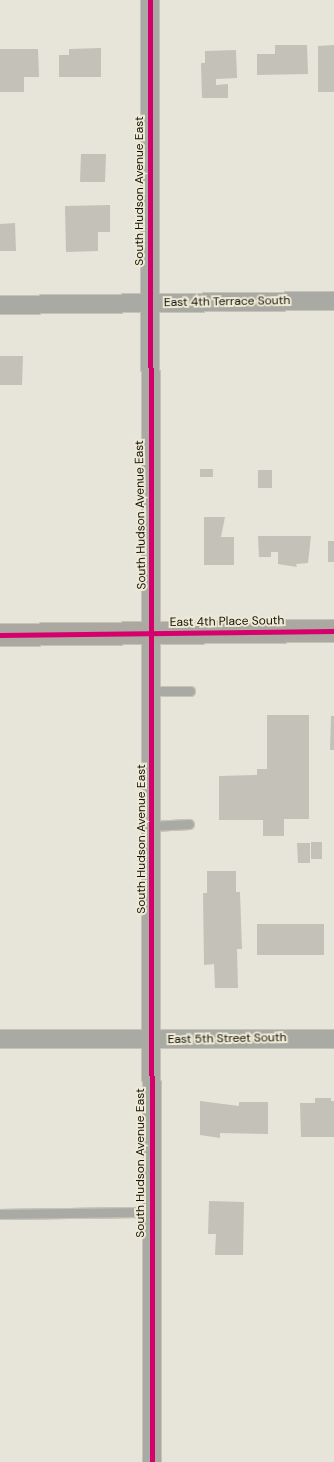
<!DOCTYPE html>
<html>
<head>
<meta charset="utf-8">
<style>
  body { margin:0 }
  #map { position:relative; width:334px; height:1462px; overflow:hidden; background:#e7e5da; font-family:"DM Sans",sans-serif }
  div>[style] { position:absolute }
  .building>* { inset:0; background:#c3c1b8 }
  .roads { filter:drop-shadow(1px 0 #c4c2b9) drop-shadow(-1px 0 #c4c2b9) drop-shadow(0 1px #c4c2b9) drop-shadow(0 -1px #c4c2b9) }
  .lane>* { height:9px; margin:-4.5px; padding:0 4.5px; transform-origin:4.5px; border-radius:4.5px; background:#aaaaa4 }
  .street>* { height:18px; margin:-9px; padding:0 9px; transform-origin:9px; border-radius:9px; background:#aaaaa4 }
  .secondary>* { height:22px; margin:-11px; padding:0 11px; transform-origin:11px; border-radius:11px; background:#aaa8a1 }
  .cycleway>* { height:5px; margin:-2.5px; padding:0 2.5px; transform-origin:2.5px; border-radius:2.5px; background:#d6006c }
  span { translate:-50% -50%; white-space:nowrap; text-align:center; line-height:1.15; -webkit-text-stroke:4px #ede9d4; paint-order:stroke }
  .street-label { font-size:12px; color:#121109 }
</style>
</head>
<body>
<div id="map">
  <div class="building">
    <div style="clip-path:polygon(275px 45px,307px 45px,308px 74px,257px 75px,257px 54px,275px 54px)"></div>
    <div style="clip-path:polygon(334px 45px,334px 92px,318px 92px,318px 46px)"></div>
    <div style="clip-path:polygon(101px 48px,101px 77px,59px 77px,59px 55px,69px 55px,69px 49px)"></div>
    <div style="clip-path:polygon(0 49px,38px 49px,39px 77px,24px 77px,24px 92px,0 92px)"></div>
    <div style="clip-path:polygon(236px 50px,237px 78px,216px 79px,216px 85px,228px 84px,228px 98px,202px 98px,201px 63px,205px 63px,205px 51px)"></div>
    <div style="clip-path:polygon(81px 154px,106px 154px,105px 182px,80px 182px)"></div>
    <div style="clip-path:polygon(110px 205px,110px 232px,98px 232px,98px 251px,66px 252px,65px 206px)"></div>
    <div style="clip-path:polygon(15px 223px,16px 251px,0 251px,0 224px)"></div>
    <div style="clip-path:polygon(0 356px,23px 356px,22px 385px,0 385px)"></div>
    <div style="clip-path:polygon(200px 469px,213px 469px,213px 477px,200px 477px)"></div>
    <div style="clip-path:polygon(258px 470px,272px 470px,272px 488px,258px 488px)"></div>
    <div style="clip-path:polygon(204px 517px,225px 517px,221px 537px,234px 537px,234px 565px,204px 565px)"></div>
    <div style="clip-path:polygon(258px 536px,311px 536px,308px 563px,296px 564px,297px 567px,278px 564px,278px 552px,271px 552px,271px 557px,259px 557px)"></div>
    <div style="clip-path:polygon(328px 541px,334px 541px,334px 562px,328px 562px)"></div>
    <div style="clip-path:polygon(267px 715px,309px 715px,309px 819px,284px 819px,284px 836px,263px 836px,263px 820px,219px 820px,219px 776px,257px 775px,257px 769px,267px 769px)"></div>
    <div style="clip-path:polygon(331px 716px,334px 716px,334px 750px,330px 750px)"></div>
    <div style="clip-path:polygon(311px 842px,322px 842px,322px 859px,311px 859px)"></div>
    <div style="clip-path:polygon(297px 843px,310px 843px,310px 863px,298px 863px)"></div>
    <div style="clip-path:polygon(207px 871px,236px 871px,236px 892px,240px 892px,242px 949px,237px 949px,238px 988px,215px 988px,214px 964px,204px 965px,203px 893px,207px 893px)"></div>
    <div style="clip-path:polygon(257px 924px,324px 924px,324px 955px,257px 955px)"></div>
    <div style="clip-path:polygon(315px 1098px,331px 1098px,331px 1101px,334px 1101px,334px 1137px,301px 1137px,300px 1103px,315px 1103px)"></div>
    <div style="clip-path:polygon(200px 1101px,239px 1106px,239px 1102px,268px 1102px,268px 1134px,220px 1133px,220px 1138px,200px 1135px)"></div>
    <div style="clip-path:polygon(209px 1201px,244px 1202px,243px 1255px,215px 1255px,216px 1234px,208px 1234px)"></div>
  </div>
  <div class="roads">
    <div class="lane">
      <div style="left:153px;top:691px;width:37px"></div>
      <div style="left:152px;top:826px;width:37px;rotate:-3deg"></div>
      <div style="left:0;top:1214px;width:151px;rotate:-0.8deg"></div>
    </div>
    <div class="street">
      <div style="left:150px;top:0;width:1462px;rotate:89.92deg"></div>
      <div style="left:0;top:305px;width:334px;rotate:-0.7deg"></div>
      <div style="left:0;top:1039px;width:334px"></div>
    </div>
    <div class="secondary">
      <div style="left:0;top:635px;width:334px;rotate:-0.7deg"></div>
    </div>
  </div>
  <div class="cycleway">
    <div style="left:150px;top:0;width:1462px;rotate:89.92deg"></div>
    <div style="left:0;top:635px;width:334px;rotate:-0.7deg"></div>
  </div>
  <div class="street-label">
    <span style="left:140px;top:191px;rotate:-90deg">South Hudson Avenue East</span>
    <span style="left:227px;top:302px;rotate:-1deg">East 4th Terrace South</span>
    <span style="left:141px;top:515px;rotate:-91deg">South Hudson Avenue East</span>
    <span style="left:227px;top:622px;rotate:-1deg">East 4th Place South</span>
    <span style="left:142px;top:839px;rotate:-90deg">South Hudson Avenue East</span>
    <span style="left:227px;top:1039px;rotate:-1deg">East 5th Street South</span>
    <span style="left:141px;top:1163px;rotate:-90deg">South Hudson Avenue East</span>
  </div>
</div>
</body>
</html>
